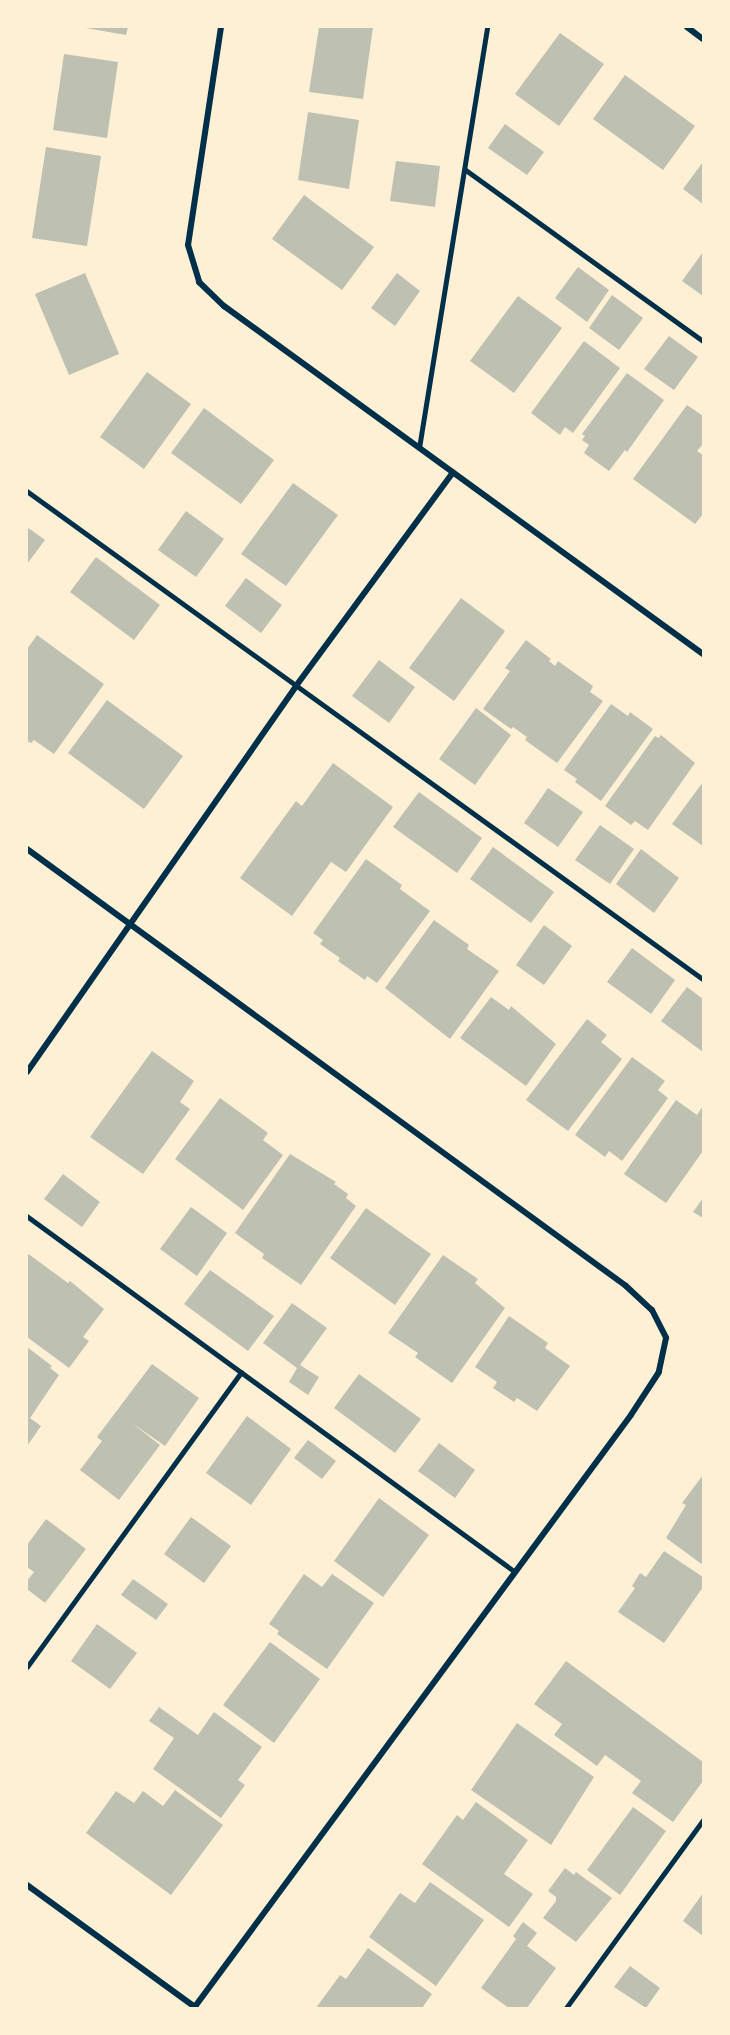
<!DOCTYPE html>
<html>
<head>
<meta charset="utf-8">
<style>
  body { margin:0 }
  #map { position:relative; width:730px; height:2035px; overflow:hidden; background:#fdf0d5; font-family:"Work Sans",sans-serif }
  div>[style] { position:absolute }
  .building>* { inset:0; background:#bec0b2 }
  .service>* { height:4.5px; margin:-2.25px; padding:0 2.25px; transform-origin:2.25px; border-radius:2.25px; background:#003049 }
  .minor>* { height:6px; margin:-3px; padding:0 3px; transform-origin:3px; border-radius:3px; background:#003049 }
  span { translate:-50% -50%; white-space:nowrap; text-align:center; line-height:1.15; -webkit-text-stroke:5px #fdf0d5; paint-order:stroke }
  .frame { position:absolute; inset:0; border:28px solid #fdf0d5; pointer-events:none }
</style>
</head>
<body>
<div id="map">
  <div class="building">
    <div style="clip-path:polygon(80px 27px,128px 27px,126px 35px)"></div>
    <div style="clip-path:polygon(319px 27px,373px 27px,363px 99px,309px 92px)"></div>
    <div style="clip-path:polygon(560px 33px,604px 64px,559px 126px,515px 94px)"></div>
    <div style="clip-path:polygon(64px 54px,118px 62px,107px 138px,53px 130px)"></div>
    <div style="clip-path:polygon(625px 75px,695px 126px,663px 170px,593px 119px)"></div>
    <div style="clip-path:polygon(308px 112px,359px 120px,349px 189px,298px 180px)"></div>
    <div style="clip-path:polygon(505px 124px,544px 152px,527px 175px,488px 148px)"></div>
    <div style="clip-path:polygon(46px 147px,101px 156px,87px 246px,32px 238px)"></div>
    <div style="clip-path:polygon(396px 161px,440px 166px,435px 207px,390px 201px)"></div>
    <div style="clip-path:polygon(703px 162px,703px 204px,683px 189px)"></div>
    <div style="clip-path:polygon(304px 195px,374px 247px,342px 290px,272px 239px)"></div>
    <div style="clip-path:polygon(703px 252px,703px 296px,682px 281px)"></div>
    <div style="clip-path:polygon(578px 267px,609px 290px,587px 322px,555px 298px)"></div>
    <div style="clip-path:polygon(85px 273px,119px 354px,69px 375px,35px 294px)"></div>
    <div style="clip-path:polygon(397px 273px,420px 291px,395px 326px,371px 308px)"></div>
    <div style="clip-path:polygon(612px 295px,643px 318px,619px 350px,589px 328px)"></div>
    <div style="clip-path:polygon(518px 296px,562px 328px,514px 393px,470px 361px)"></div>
    <div style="clip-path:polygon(669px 336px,698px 357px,674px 390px,644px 369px)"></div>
    <div style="clip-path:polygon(584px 341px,620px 368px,573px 433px,565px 427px,560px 435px,531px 413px)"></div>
    <div style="clip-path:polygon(147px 372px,191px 404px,144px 469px,100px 437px)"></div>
    <div style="clip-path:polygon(627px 373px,664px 400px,627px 452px,625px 450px,609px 471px,584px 453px,589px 445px,582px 440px,585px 436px,582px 434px)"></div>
    <div style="clip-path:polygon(687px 405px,703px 416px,703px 444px,697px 451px,703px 455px,703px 514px,695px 524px,633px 479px)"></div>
    <div style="clip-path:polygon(204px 408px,274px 460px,241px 504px,171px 453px)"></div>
    <div style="clip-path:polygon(293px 483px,338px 515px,286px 586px,241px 554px)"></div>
    <div style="clip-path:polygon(186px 511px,224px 539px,196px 577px,158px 550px)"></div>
    <div style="clip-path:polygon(27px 527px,45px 540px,27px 564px)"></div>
    <div style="clip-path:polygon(96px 557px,160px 605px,134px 640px,70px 592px)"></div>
    <div style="clip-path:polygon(246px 578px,282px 605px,261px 633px,225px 606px)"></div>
    <div style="clip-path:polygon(461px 598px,505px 631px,454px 701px,409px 668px)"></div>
    <div style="clip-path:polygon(37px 635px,104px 684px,54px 754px,34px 740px,31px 743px,27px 741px,27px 649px)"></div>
    <div style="clip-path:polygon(526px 640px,551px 659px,549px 661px,555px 666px,558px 661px,593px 686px,590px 692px,603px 701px,557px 763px,525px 740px,527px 737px,513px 727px,511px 729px,483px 709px,510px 671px,505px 668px)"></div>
    <div style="clip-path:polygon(379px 660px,415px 687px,389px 723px,352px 696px)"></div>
    <div style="clip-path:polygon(107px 700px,183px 756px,144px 809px,68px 753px)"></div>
    <div style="clip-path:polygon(611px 704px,628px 716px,630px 712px,653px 729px,601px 801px,575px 782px,577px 779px,564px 770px)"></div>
    <div style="clip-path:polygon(476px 708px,511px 735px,475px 785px,439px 759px)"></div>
    <div style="clip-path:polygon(661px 735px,695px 763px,648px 830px,635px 821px,631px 825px,605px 806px,655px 736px,659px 738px)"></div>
    <div style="clip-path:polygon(333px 763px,393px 807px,346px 872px,331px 862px,292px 916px,240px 878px,296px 801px,302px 806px)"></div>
    <div style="clip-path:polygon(703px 782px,703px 846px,672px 824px)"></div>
    <div style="clip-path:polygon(548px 788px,583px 812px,558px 847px,524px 823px)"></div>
    <div style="clip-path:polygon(419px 792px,482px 838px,457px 873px,393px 827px)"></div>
    <div style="clip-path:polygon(600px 825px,634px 849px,610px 884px,575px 860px)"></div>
    <div style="clip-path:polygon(493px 847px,554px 892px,531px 923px,470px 879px)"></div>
    <div style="clip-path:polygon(641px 849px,679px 878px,654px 913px,616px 884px)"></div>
    <div style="clip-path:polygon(366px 859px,402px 885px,400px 889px,430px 911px,377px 983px,367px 976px,365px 980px,338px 961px,340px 958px,320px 944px,323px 940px,313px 933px)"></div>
    <div style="clip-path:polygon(434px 920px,469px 945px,467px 949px,499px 971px,450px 1039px,385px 988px)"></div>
    <div style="clip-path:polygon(544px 925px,572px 946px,544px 985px,516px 965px)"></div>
    <div style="clip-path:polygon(632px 948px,675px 980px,651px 1014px,607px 982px)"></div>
    <div style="clip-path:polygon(687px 987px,703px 999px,703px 1052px,661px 1021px)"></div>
    <div style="clip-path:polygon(491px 997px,509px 1010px,511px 1006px,556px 1044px,526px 1086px,460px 1038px)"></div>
    <div style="clip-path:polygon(587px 1019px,607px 1035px,601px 1042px,622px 1059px,568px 1131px,526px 1100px)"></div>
    <div style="clip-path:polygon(152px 1051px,194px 1081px,180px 1102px,190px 1109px,143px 1174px,90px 1137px)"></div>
    <div style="clip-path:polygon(632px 1057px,665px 1081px,658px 1090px,668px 1098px,622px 1161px,609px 1151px,605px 1157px,575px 1135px)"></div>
    <div style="clip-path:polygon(220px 1098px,268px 1133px,263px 1140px,283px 1155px,243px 1210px,175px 1159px)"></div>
    <div style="clip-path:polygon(676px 1100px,697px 1115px,703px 1106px,703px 1151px,666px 1203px,624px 1174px)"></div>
    <div style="clip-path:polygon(290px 1154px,336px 1182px,334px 1184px,348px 1194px,346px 1198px,356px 1206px,301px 1285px,262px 1258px,264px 1254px,235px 1233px)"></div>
    <div style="clip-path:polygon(63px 1174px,100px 1202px,82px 1227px,44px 1199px)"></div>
    <div style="clip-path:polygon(703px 1198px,703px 1218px,693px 1212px)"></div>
    <div style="clip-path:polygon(191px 1207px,227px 1233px,197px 1276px,160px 1249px)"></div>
    <div style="clip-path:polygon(366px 1208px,431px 1254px,395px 1305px,330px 1258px)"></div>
    <div style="clip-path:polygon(27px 1253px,68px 1283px,70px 1281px,104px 1309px,83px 1337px,89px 1341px,69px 1368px,27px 1337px)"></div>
    <div style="clip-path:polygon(443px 1255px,478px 1279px,475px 1283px,505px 1308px,452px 1383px,415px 1357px,418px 1353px,388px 1333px)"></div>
    <div style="clip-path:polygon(210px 1270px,274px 1316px,248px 1351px,184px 1304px)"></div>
    <div style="clip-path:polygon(292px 1303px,327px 1328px,300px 1365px,319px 1377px,308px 1395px,289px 1382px,297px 1368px,263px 1343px)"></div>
    <div style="clip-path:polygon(509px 1316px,548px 1343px,545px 1348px,570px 1366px,537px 1411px,517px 1398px,514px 1402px,493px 1388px,497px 1382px,475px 1367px)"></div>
    <div style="clip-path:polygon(27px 1347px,52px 1366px,50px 1368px,59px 1375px,30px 1418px,41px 1426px,27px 1446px)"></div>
    <div style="clip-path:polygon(152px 1364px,199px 1398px,165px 1446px,132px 1423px,160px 1445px,119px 1500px,80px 1470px,102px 1441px,97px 1437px)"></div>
    <div style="clip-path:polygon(359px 1374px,421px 1419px,395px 1453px,334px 1408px)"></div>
    <div style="clip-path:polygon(247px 1416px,291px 1449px,251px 1505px,206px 1473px)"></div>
    <div style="clip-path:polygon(308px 1440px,336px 1461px,322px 1479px,294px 1458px)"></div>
    <div style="clip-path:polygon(439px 1443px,475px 1470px,455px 1498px,418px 1471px)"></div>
    <div style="clip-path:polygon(703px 1475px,703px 1565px,666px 1538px,686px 1505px,682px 1503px)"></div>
    <div style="clip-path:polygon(379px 1498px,429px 1535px,383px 1597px,334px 1561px)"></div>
    <div style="clip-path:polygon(191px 1517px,231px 1546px,204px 1583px,164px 1554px)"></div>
    <div style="clip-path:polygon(46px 1519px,86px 1549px,45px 1603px,27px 1589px,27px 1581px,34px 1572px,27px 1567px,27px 1545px)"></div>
    <div style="clip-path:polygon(664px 1551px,703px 1577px,703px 1587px,664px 1643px,618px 1612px,635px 1588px,632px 1586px,640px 1573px,646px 1577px)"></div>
    <div style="clip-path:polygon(304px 1574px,322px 1587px,332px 1574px,374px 1603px,327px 1669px,277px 1634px,279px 1631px,269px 1624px)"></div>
    <div style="clip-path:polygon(133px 1579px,168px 1604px,156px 1620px,121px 1595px)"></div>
    <div style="clip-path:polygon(97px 1624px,137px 1653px,110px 1689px,71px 1661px)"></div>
    <div style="clip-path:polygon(270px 1642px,320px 1679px,274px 1743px,223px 1705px)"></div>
    <div style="clip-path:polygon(566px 1661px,703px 1762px,703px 1781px,673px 1822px,632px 1793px,641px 1781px,605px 1755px,597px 1766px,554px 1735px,562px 1724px,534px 1704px)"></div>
    <div style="clip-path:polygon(159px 1707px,198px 1735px,214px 1712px,262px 1747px,238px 1780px,245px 1785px,221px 1818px,153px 1769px,174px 1738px,149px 1721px)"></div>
    <div style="clip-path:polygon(517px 1723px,594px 1777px,551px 1845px,471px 1790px)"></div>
    <div style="clip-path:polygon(175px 1790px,223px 1825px,171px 1895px,86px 1833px,116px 1791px,134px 1803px,143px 1791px,163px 1806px)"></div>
    <div style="clip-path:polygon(476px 1802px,528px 1840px,504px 1874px,533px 1894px,509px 1927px,422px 1864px,457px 1815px,463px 1820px)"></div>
    <div style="clip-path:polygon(633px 1807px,666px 1831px,620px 1895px,587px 1870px)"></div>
    <div style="clip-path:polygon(565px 1868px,574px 1875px,576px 1872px,612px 1898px,576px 1942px,543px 1918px,556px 1901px,556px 1897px,548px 1891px)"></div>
    <div style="clip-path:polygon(430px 1882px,484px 1920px,436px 1986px,369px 1937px,400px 1893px,415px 1903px)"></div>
    <div style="clip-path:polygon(703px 1893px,703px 1936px,683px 1921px)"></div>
    <div style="clip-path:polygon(523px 1922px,537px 1933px,527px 1946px,556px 1968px,527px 2008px,509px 2008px,481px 1988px,516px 1939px,513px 1936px)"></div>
    <div style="clip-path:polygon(368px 1948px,432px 1994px,422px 2008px,316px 2008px,340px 1975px,346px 1979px)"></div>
    <div style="clip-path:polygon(630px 1966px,660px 1988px,646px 2008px,614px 1987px)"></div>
  </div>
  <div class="service">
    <div style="left:466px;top:170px;width:292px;rotate:35.8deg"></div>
    <div style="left:419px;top:448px;width:426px;rotate:-80.8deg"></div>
    <div style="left:27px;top:491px;width:834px;rotate:35.83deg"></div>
    <div style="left:27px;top:1216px;width:603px;rotate:36.09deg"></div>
    <div style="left:27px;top:1667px;width:364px;rotate:-54deg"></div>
    <div style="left:566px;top:2008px;width:233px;rotate:-53.9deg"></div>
  </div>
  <div class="minor">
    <div style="left:221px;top:27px;width:220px;rotate:98.6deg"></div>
    <div style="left:188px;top:245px;width:39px;rotate:73deg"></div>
    <div style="left:199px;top:282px;width:35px;rotate:44deg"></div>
    <div style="left:224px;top:306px;width:592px;rotate:36deg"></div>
    <div style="left:687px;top:27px;width:20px;rotate:37deg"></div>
    <div style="left:27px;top:849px;width:741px;rotate:36.11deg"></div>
    <div style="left:626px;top:1286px;width:35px;rotate:43deg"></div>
    <div style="left:652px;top:1310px;width:31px;rotate:63deg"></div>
    <div style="left:666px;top:1338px;width:35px;rotate:102deg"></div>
    <div style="left:659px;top:1372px;width:51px;rotate:123.1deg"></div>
    <div style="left:631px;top:1415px;width:737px;rotate:126.39deg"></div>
    <div style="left:27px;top:1072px;width:470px;rotate:-55.1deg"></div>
    <div style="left:296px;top:686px;width:265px;rotate:-53.7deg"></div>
    <div style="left:27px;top:1885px;width:208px;rotate:36deg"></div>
  </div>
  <div class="frame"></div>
</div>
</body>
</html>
